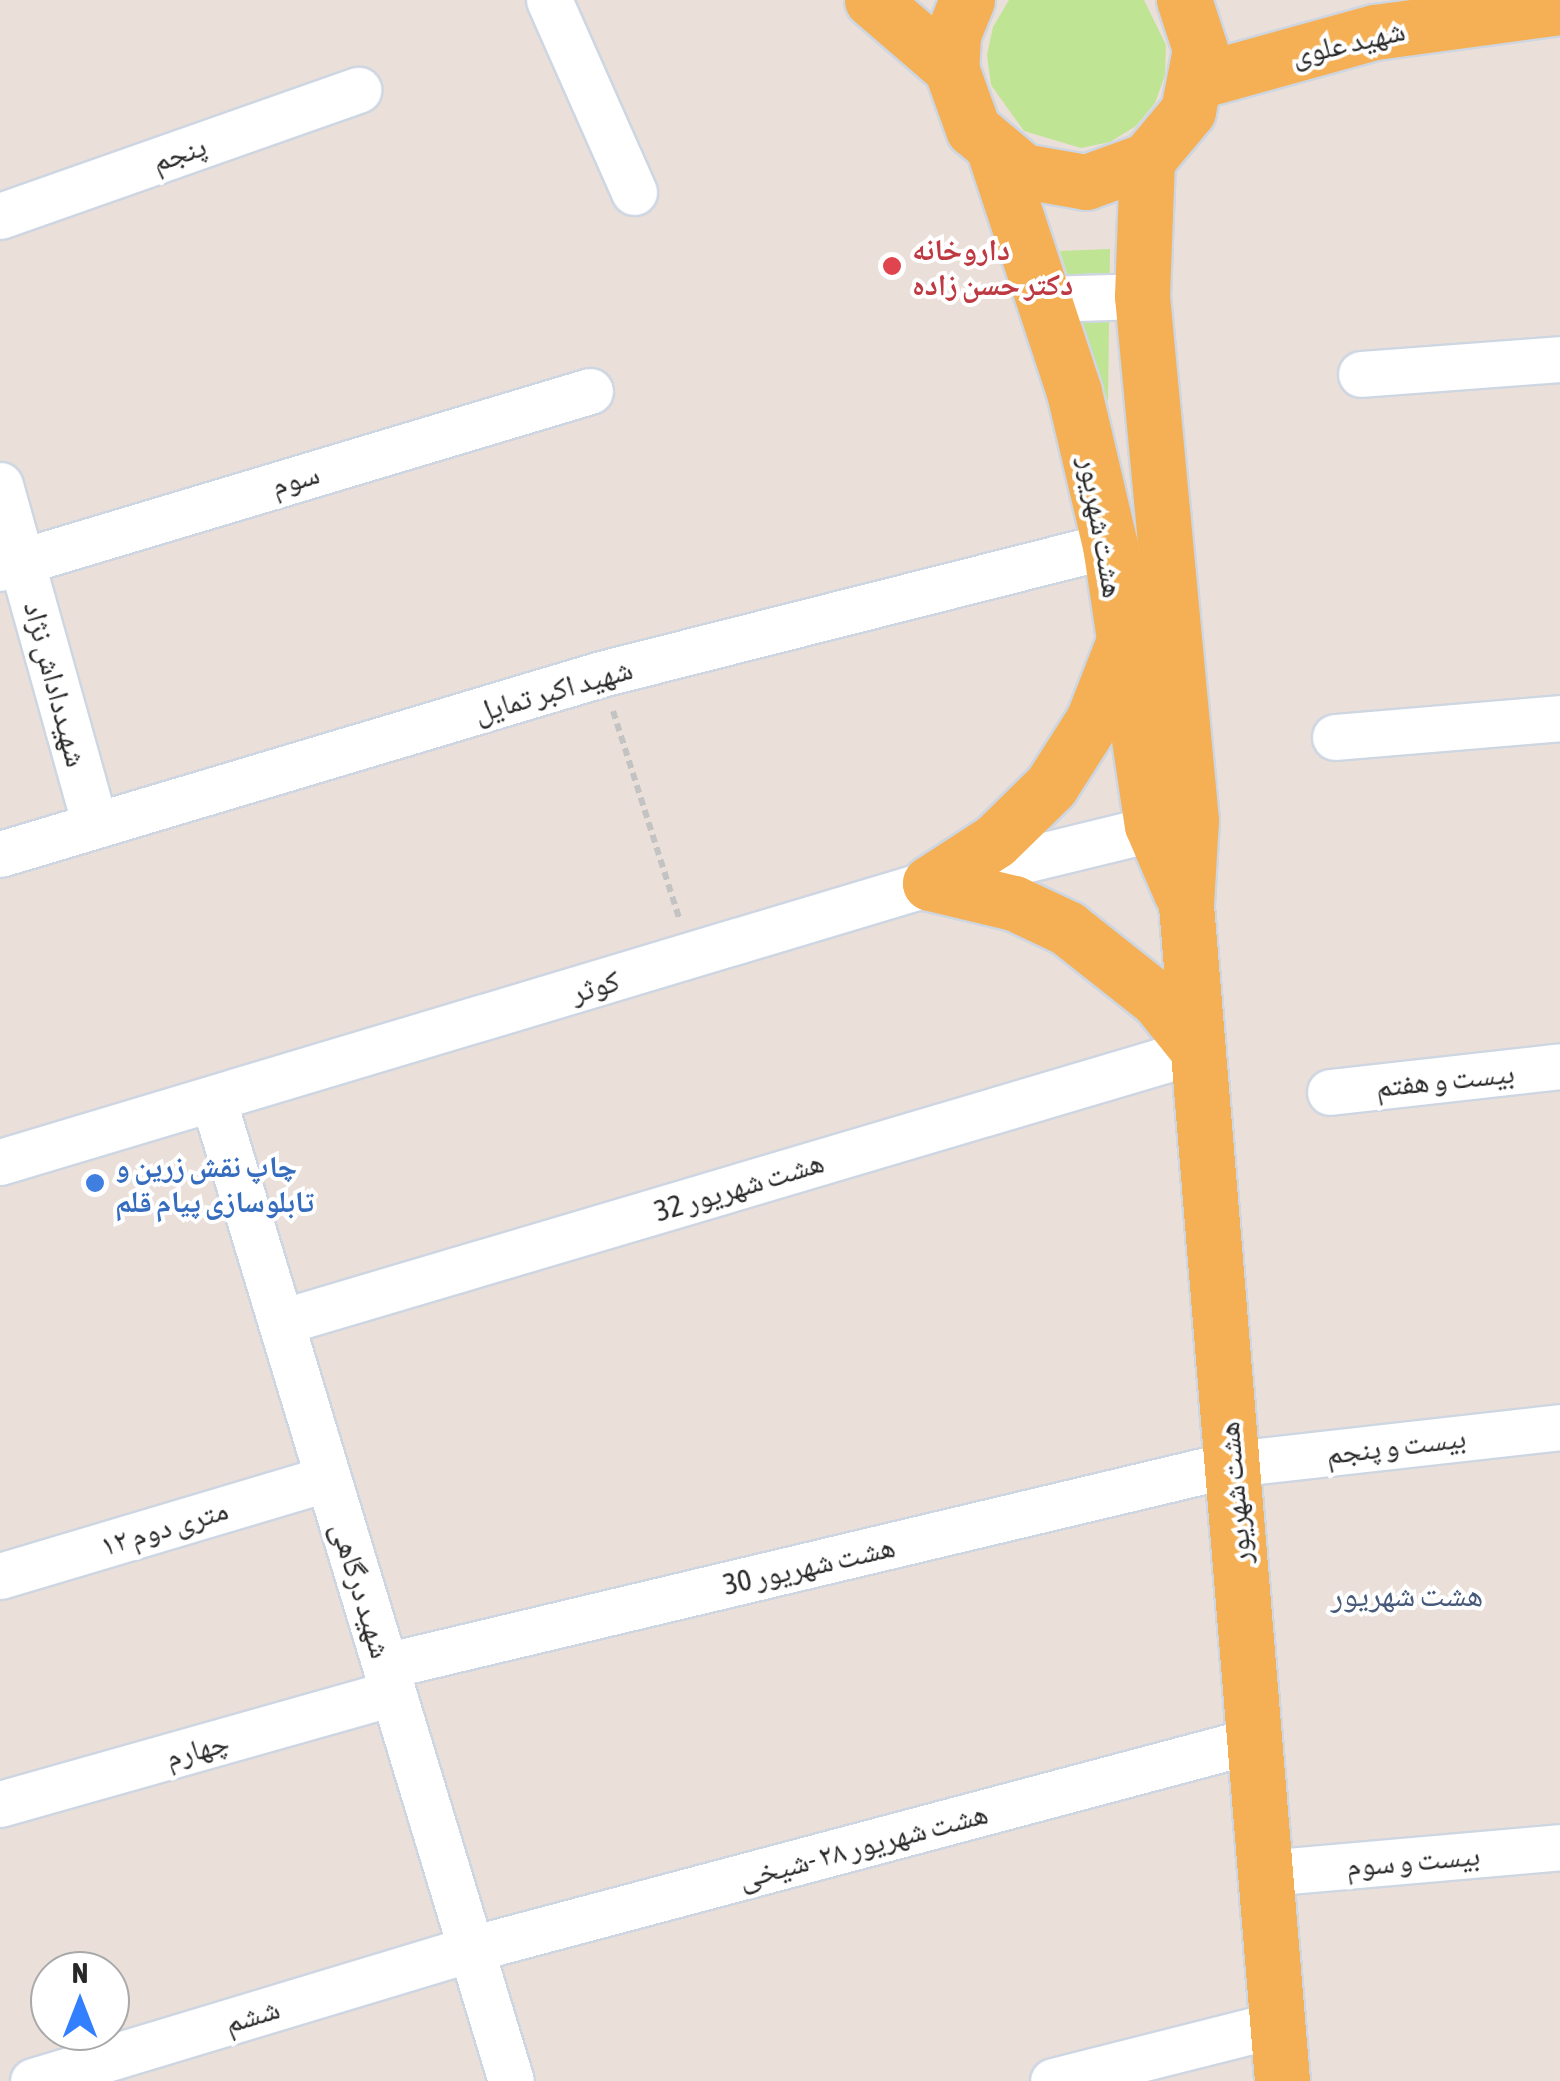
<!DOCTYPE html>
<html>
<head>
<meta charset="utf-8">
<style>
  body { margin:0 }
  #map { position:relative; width:1560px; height:2081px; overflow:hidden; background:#ebe0d9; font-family:"Asap Condensed","Noto Naskh Arabic",sans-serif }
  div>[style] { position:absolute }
  .green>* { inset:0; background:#bfe493 }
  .path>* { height:6px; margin-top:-3px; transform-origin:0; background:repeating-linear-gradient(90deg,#c3c3c3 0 8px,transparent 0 13px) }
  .roads { filter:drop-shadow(2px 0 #ced6e2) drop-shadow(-2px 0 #ced6e2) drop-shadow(0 2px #ced6e2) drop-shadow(0 -2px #ced6e2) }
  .minor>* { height:45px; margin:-22.5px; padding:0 22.5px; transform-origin:22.5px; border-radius:22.5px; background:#fff }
  .major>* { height:55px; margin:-27.5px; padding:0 27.5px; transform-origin:27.5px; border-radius:27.5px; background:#f5b055 }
  .dots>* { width:28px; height:28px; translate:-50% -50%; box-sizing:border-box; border:5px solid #fff; border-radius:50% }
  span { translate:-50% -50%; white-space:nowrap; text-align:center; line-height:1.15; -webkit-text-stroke:8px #fff; paint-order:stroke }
  .street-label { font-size:30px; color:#282828 }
  .health-label { font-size:30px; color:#be3a42; font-weight:700 }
  .left { translate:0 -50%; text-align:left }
  .shop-label { font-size:30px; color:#366cbe; font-weight:700 }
  .neighbourhood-label { font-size:32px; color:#475a7a }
  .north { position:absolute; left:30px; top:1951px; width:100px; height:100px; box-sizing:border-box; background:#fff; border:2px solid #a9a9a9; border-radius:50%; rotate:0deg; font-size:28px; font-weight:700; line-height:40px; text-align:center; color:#282828 }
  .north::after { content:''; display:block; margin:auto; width:35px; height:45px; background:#3380ff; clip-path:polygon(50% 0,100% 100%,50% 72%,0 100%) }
</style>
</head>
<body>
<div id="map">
  <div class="green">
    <div style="clip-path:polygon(1009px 0,1144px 0,1166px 45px,1165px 75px,1155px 103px,1136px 126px,1110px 142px,1081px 148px,1024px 131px,991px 85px,987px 55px,993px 27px)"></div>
    <div style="clip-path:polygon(1110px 249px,1108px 402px,1060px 251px)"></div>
  </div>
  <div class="path">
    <div style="left:613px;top:711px;width:217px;rotate:72.3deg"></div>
  </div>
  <div class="roads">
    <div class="minor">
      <div style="left:549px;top:0;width:210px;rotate:66.1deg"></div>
      <div style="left:0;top:216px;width:380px;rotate:-19.4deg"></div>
      <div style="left:1042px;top:299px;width:100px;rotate:-1.7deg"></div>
      <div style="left:1361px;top:374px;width:200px;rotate:-4.3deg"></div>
      <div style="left:0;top:485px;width:353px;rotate:74.4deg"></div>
      <div style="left:0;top:568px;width:616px;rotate:-16.7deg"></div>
      <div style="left:1335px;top:737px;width:226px;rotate:-4.8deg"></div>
      <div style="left:0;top:854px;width:627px;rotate:-16.67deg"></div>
      <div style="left:601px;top:674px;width:525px;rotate:-14.22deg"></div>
      <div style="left:1330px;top:1092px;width:231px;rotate:-6.4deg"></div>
      <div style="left:213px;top:1099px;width:1026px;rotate:73.12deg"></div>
      <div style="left:0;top:1162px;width:971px;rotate:-16.7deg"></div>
      <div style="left:930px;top:883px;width:261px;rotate:-13.7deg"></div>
      <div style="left:281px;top:1322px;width:956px;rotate:-16.52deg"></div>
      <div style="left:0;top:1576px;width:342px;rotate:-16.6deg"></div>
      <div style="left:385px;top:1666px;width:871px;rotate:-13.41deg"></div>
      <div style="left:1232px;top:1464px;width:330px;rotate:-6.4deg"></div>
      <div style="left:0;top:1804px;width:408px;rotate:-15.8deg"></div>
      <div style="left:1265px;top:1873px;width:296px;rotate:-5deg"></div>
      <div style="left:33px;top:2081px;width:457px;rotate:-16.8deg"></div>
      <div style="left:471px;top:1949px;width:811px;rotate:-14.93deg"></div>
      <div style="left:1053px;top:2081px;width:232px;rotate:-14.2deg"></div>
    </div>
    <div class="major">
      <div style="left:872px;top:0;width:104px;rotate:40.7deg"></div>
      <div style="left:967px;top:0;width:38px;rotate:112deg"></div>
      <div style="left:953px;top:35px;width:33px;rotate:93deg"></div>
      <div style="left:951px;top:68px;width:65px;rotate:70.2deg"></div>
      <div style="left:973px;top:129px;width:65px;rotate:40deg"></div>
      <div style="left:1023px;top:171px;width:64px;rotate:9.9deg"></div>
      <div style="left:1086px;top:182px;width:65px;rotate:-19.8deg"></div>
      <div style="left:1147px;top:160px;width:64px;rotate:-50.1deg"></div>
      <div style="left:1188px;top:111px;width:63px;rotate:-79deg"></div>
      <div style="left:1200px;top:49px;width:52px;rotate:-108.1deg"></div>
      <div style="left:1198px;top:81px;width:184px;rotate:-15.5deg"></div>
      <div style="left:1375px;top:32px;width:187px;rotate:-7.7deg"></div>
      <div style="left:995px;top:153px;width:252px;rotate:71.7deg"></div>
      <div style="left:1074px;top:392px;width:157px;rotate:76.8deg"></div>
      <div style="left:1110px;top:545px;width:283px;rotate:81.5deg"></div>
      <div style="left:1152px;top:825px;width:74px;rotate:66.9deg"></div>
      <div style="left:1147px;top:160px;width:136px;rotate:92.1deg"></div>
      <div style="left:1142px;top:296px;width:526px;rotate:84.66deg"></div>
      <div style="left:1191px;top:820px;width:85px;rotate:93.4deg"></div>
      <div style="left:1186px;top:905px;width:1180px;rotate:85.33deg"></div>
      <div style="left:930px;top:883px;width:86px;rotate:13.4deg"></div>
      <div style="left:1014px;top:903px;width:59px;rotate:25.3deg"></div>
      <div style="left:1067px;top:928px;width:116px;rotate:38.4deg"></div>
      <div style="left:1158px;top:1000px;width:64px;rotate:51.3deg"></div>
      <div style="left:930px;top:883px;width:77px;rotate:-32.9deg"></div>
      <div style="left:995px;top:841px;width:78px;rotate:-44.5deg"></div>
      <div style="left:1051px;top:786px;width:78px;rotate:-57.5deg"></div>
      <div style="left:1093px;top:720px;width:77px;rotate:-68.7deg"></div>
    </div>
  </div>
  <div class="dots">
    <div style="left:892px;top:266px;background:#e0444e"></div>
    <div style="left:95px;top:1183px;background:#3f7fe0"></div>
  </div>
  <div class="street-label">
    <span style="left:1348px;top:42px;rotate:-13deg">شهید علوی</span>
    <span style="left:179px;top:153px;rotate:-19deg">پنجم</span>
    <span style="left:295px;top:479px;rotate:-17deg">سوم</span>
    <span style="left:1102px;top:527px;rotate:80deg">هشت شهریور</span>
    <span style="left:56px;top:684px;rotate:75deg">شهیدداداش نژاد</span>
    <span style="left:553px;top:690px;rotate:-16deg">شهید اکبر تمایل</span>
    <span style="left:595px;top:986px;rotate:-16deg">کوثر</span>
    <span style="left:1445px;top:1079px;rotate:-6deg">بیست و هفتم</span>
    <span style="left:739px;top:1186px;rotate:-17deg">هشت شهریور 32</span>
    <span style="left:1396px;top:1445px;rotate:-7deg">بیست و پنجم</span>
    <span style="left:1234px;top:1493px;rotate:-95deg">هشت شهریور</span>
    <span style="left:164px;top:1527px;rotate:-17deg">۱۲ متری دوم</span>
    <span style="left:809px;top:1565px;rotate:-13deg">هشت شهریور 30</span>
    <span style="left:362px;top:1590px;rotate:73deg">شهید درگاهی</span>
    <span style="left:197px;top:1749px;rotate:-16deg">چهارم</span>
    <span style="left:863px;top:1845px;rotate:-15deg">هشت شهریور ۲۸ -شیخی</span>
    <span style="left:1413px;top:1860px;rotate:-5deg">بیست و سوم</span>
    <span style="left:252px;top:2015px;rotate:-17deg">ششم</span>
  </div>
  <div class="health-label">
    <span class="left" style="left:912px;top:266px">داروخانه<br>دکتر حسن زاده</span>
  </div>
  <div class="shop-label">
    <span class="left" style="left:115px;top:1183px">چاپ نقش زرین و<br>تابلوسازی پیام قلم</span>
  </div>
  <div class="neighbourhood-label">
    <span style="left:1407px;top:1595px">هشت شهریور</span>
  </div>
  <div class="north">N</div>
</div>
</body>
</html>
